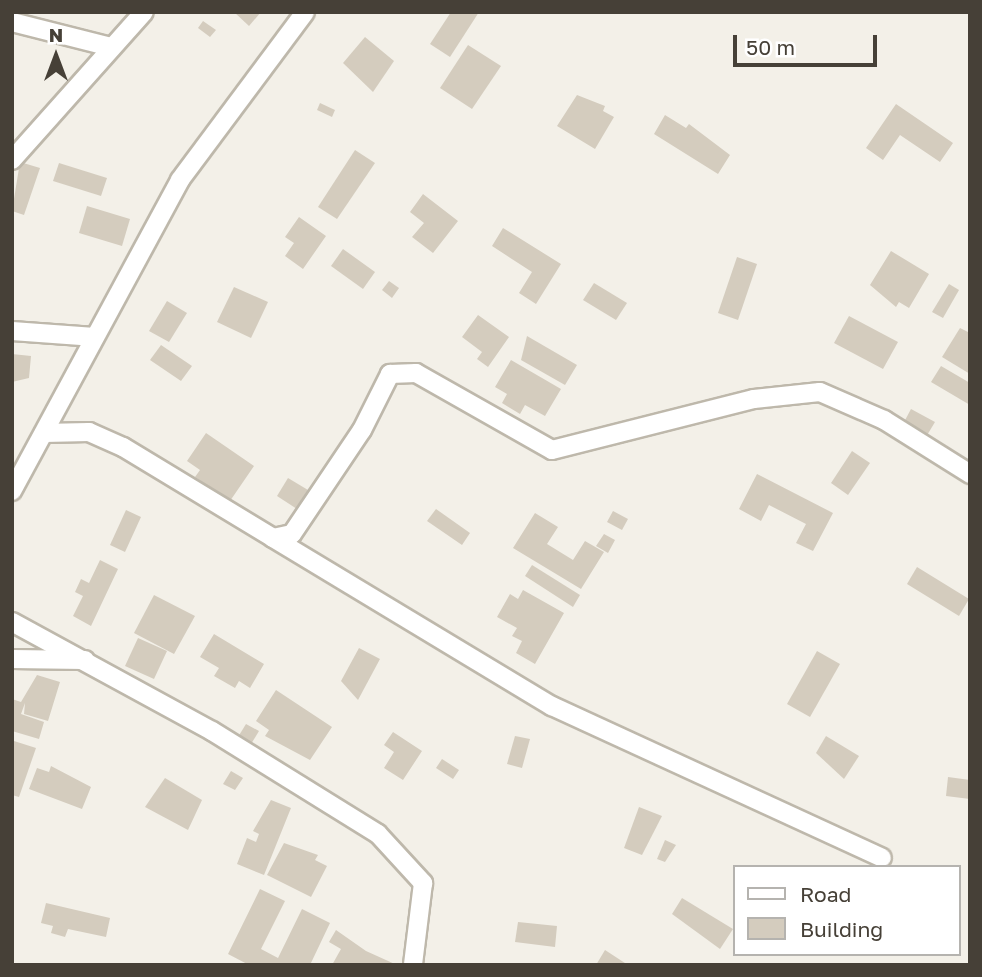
<!DOCTYPE html>
<html>
<head>
<meta charset="utf-8">
<style>
  body { margin:0 }
  #map { position:relative; width:982px; height:977px; overflow:hidden; background:#f3f0e8; font-family:"Golos Text",sans-serif }
  div>[style] { position:absolute }
  .building>* { inset:0; background:#d4ccbe }
  .roads { filter:drop-shadow(2px 0 #beb8ab) drop-shadow(-2px 0 #beb8ab) drop-shadow(0 2px #beb8ab) drop-shadow(0 -2px #beb8ab) }
  .street>* { height:18px; margin:-9px; padding:0 9px; transform-origin:9px; border-radius:9px; background:#fff }
  span { translate:-50% -50%; white-space:nowrap; text-align:center; line-height:1.15; -webkit-text-stroke:7px #fff; paint-order:stroke }
  .frame { position:absolute; inset:0; border:14px solid #464037; pointer-events:none }
  .legend { position:absolute; left:733px; top:865px; width:228px; height:91px; box-sizing:border-box; background:#fff; border:2px solid #b5b3af; margin:0; padding:9px 12px; list-style:none; font-size:21px; color:#464037 }
  .legend li { display:flex; align-items:center; gap:14px; height:35px }
  .legend b { width:35px; border:2px solid #b5b3af }
  .north { position:absolute; left:21px; top:21px; width:70px; height:70px; -webkit-text-stroke:5px #fff; paint-order:stroke; rotate:0deg; font-size:19px; font-weight:700; line-height:28px; text-align:center; color:#464037 }
  .north::after { content:''; display:block; margin:auto; width:24px; height:32px; background:#464037; clip-path:polygon(50% 0,100% 100%,50% 72%,0 100%) }
  .scale { position:absolute; left:733px; top:35px; width:144px; height:32px; box-sizing:border-box; border:4px solid #464037; border-top:0; padding-left:9px; font-size:21px; line-height:24px; white-space:nowrap; color:#464037; -webkit-text-stroke:5px #fff; paint-order:stroke }
</style>
</head>
<body>
<div id="map">
  <div class="building">
    <div style="clip-path:polygon(234px 12px,261px 12px,249px 26px)"></div>
    <div style="clip-path:polygon(451px 12px,479px 12px,450px 57px,430px 44px)"></div>
    <div style="clip-path:polygon(203px 21px,216px 30px,210px 37px,198px 28px)"></div>
    <div style="clip-path:polygon(365px 37px,394px 61px,373px 92px,343px 63px)"></div>
    <div style="clip-path:polygon(468px 45px,501px 66px,472px 109px,440px 88px)"></div>
    <div style="clip-path:polygon(577px 95px,605px 106px,603px 111px,614px 117px,595px 149px,557px 126px)"></div>
    <div style="clip-path:polygon(320px 103px,335px 110px,332px 117px,317px 110px)"></div>
    <div style="clip-path:polygon(896px 104px,953px 143px,940px 162px,900px 135px,883px 160px,866px 148px)"></div>
    <div style="clip-path:polygon(665px 115px,686px 128px,689px 124px,730px 155px,718px 174px,654px 134px)"></div>
    <div style="clip-path:polygon(355px 150px,375px 163px,337px 219px,318px 207px)"></div>
    <div style="clip-path:polygon(20px 162px,40px 168px,24px 215px,12px 211px)"></div>
    <div style="clip-path:polygon(59px 163px,107px 178px,101px 196px,53px 181px)"></div>
    <div style="clip-path:polygon(423px 194px,458px 221px,433px 253px,412px 237px,424px 223px,410px 212px)"></div>
    <div style="clip-path:polygon(87px 206px,130px 219px,122px 246px,79px 233px)"></div>
    <div style="clip-path:polygon(299px 217px,326px 236px,303px 269px,285px 256px,294px 243px,285px 237px)"></div>
    <div style="clip-path:polygon(503px 228px,561px 264px,536px 304px,519px 293px,532px 272px,492px 246px)"></div>
    <div style="clip-path:polygon(343px 249px,375px 272px,363px 289px,331px 266px)"></div>
    <div style="clip-path:polygon(891px 251px,929px 274px,909px 308px,899px 302px,896px 307px,870px 285px)"></div>
    <div style="clip-path:polygon(737px 257px,757px 264px,738px 320px,718px 313px)"></div>
    <div style="clip-path:polygon(389px 281px,399px 288px,392px 298px,382px 290px)"></div>
    <div style="clip-path:polygon(594px 283px,627px 303px,616px 320px,583px 300px)"></div>
    <div style="clip-path:polygon(949px 284px,959px 290px,943px 318px,932px 312px)"></div>
    <div style="clip-path:polygon(234px 287px,268px 302px,251px 338px,217px 322px)"></div>
    <div style="clip-path:polygon(167px 301px,187px 313px,169px 342px,149px 331px)"></div>
    <div style="clip-path:polygon(478px 315px,509px 337px,488px 367px,477px 359px,482px 352px,462px 337px)"></div>
    <div style="clip-path:polygon(849px 316px,898px 342px,883px 369px,834px 343px)"></div>
    <div style="clip-path:polygon(960px 328px,970px 333px,970px 374px,942px 357px)"></div>
    <div style="clip-path:polygon(527px 336px,577px 365px,565px 385px,521px 360px)"></div>
    <div style="clip-path:polygon(161px 345px,192px 366px,181px 381px,150px 360px)"></div>
    <div style="clip-path:polygon(12px 354px,31px 356px,29px 378px,12px 382px)"></div>
    <div style="clip-path:polygon(511px 360px,561px 389px,545px 416px,525px 405px,520px 414px,502px 403px,507px 394px,495px 387px)"></div>
    <div style="clip-path:polygon(941px 366px,970px 383px,970px 405px,931px 382px)"></div>
    <div style="clip-path:polygon(911px 409px,935px 422px,926px 437px,903px 424px)"></div>
    <div style="clip-path:polygon(206px 433px,254px 466px,230px 501px,195px 477px,200px 470px,187px 461px)"></div>
    <div style="clip-path:polygon(852px 451px,870px 463px,848px 495px,831px 483px)"></div>
    <div style="clip-path:polygon(757px 474px,833px 513px,813px 551px,796px 543px,806px 524px,769px 505px,761px 521px,739px 509px)"></div>
    <div style="clip-path:polygon(288px 478px,308px 490px,297px 509px,277px 496px)"></div>
    <div style="clip-path:polygon(436px 509px,470px 533px,462px 545px,427px 521px)"></div>
    <div style="clip-path:polygon(126px 510px,141px 517px,125px 552px,110px 545px)"></div>
    <div style="clip-path:polygon(613px 511px,628px 519px,622px 530px,607px 522px)"></div>
    <div style="clip-path:polygon(535px 513px,558px 527px,547px 544px,573px 560px,585px 541px,604px 552px,581px 589px,513px 548px)"></div>
    <div style="clip-path:polygon(604px 534px,615px 540px,608px 553px,596px 546px)"></div>
    <div style="clip-path:polygon(100px 560px,118px 569px,91px 626px,73px 616px,83px 596px,75px 592px,81px 579px,89px 583px)"></div>
    <div style="clip-path:polygon(532px 565px,580px 595px,573px 607px,525px 576px)"></div>
    <div style="clip-path:polygon(917px 567px,969px 599px,959px 616px,907px 584px)"></div>
    <div style="clip-path:polygon(523px 590px,564px 613px,535px 664px,516px 653px,522px 641px,512px 636px,517px 628px,497px 617px,510px 594px,518px 599px)"></div>
    <div style="clip-path:polygon(154px 595px,195px 616px,174px 654px,134px 633px)"></div>
    <div style="clip-path:polygon(214px 634px,264px 664px,250px 688px,239px 681px,235px 688px,214px 676px,219px 668px,200px 657px)"></div>
    <div style="clip-path:polygon(138px 638px,167px 651px,154px 679px,125px 666px)"></div>
    <div style="clip-path:polygon(359px 648px,380px 659px,358px 700px,341px 681px)"></div>
    <div style="clip-path:polygon(817px 651px,840px 664px,810px 717px,787px 704px)"></div>
    <div style="clip-path:polygon(37px 675px,60px 682px,48px 721px,24px 714px,25px 703px,21px 714px,44px 722px,39px 739px,12px 731px,12px 699px,21px 702px)"></div>
    <div style="clip-path:polygon(276px 690px,332px 727px,310px 760px,265px 736px,269px 730px,256px 721px)"></div>
    <div style="clip-path:polygon(246px 724px,259px 731px,251px 744px,238px 737px)"></div>
    <div style="clip-path:polygon(393px 732px,422px 751px,403px 780px,384px 768px,394px 752px,384px 745px)"></div>
    <div style="clip-path:polygon(515px 736px,530px 739px,522px 768px,507px 764px)"></div>
    <div style="clip-path:polygon(826px 736px,859px 756px,844px 779px,816px 753px)"></div>
    <div style="clip-path:polygon(14px 741px,36px 748px,19px 797px,12px 795px)"></div>
    <div style="clip-path:polygon(442px 759px,459px 770px,453px 779px,436px 768px)"></div>
    <div style="clip-path:polygon(51px 766px,91px 787px,82px 809px,29px 789px,37px 768px,49px 772px)"></div>
    <div style="clip-path:polygon(231px 771px,243px 778px,235px 790px,223px 784px)"></div>
    <div style="clip-path:polygon(948px 777px,970px 780px,970px 799px,946px 796px)"></div>
    <div style="clip-path:polygon(165px 778px,202px 800px,188px 830px,145px 807px)"></div>
    <div style="clip-path:polygon(271px 800px,291px 808px,264px 875px,237px 864px,247px 838px,256px 842px,259px 834px,253px 831px)"></div>
    <div style="clip-path:polygon(639px 807px,662px 816px,642px 855px,624px 848px)"></div>
    <div style="clip-path:polygon(665px 840px,676px 845px,665px 862px,657px 859px)"></div>
    <div style="clip-path:polygon(284px 843px,318px 855px,315px 860px,327px 866px,311px 897px,267px 875px)"></div>
    <div style="clip-path:polygon(260px 889px,285px 901px,261px 949px,278px 958px,302px 909px,330px 923px,310px 965px,249px 965px,228px 954px)"></div>
    <div style="clip-path:polygon(682px 898px,733px 929px,720px 949px,672px 914px)"></div>
    <div style="clip-path:polygon(46px 903px,110px 918px,106px 937px,68px 929px,65px 937px,51px 933px,53px 926px,41px 923px)"></div>
    <div style="clip-path:polygon(518px 922px,557px 926px,555px 947px,515px 942px)"></div>
    <div style="clip-path:polygon(336px 930px,366px 951px,397px 965px,332px 965px,341px 949px,329px 942px)"></div>
    <div style="clip-path:polygon(605px 950px,628px 965px,596px 965px)"></div>
  </div>
  <div class="roads">
    <div class="street">
      <div style="left:12px;top:22px;width:98px;rotate:14.2deg"></div>
      <div style="left:12px;top:160px;width:198px;rotate:-48.3deg"></div>
      <div style="left:12px;top:331px;width:83px;rotate:4.1deg"></div>
      <div style="left:44px;top:433px;width:45px;rotate:-1.3deg"></div>
      <div style="left:89px;top:432px;width:37px;rotate:24deg"></div>
      <div style="left:123px;top:447px;width:175px;rotate:31.2deg"></div>
      <div style="left:273px;top:538px;width:19px;rotate:-12deg"></div>
      <div style="left:292px;top:534px;width:125px;rotate:-56.1deg"></div>
      <div style="left:362px;top:430px;width:63px;rotate:-63.4deg"></div>
      <div style="left:390px;top:374px;width:26px;rotate:-2deg"></div>
      <div style="left:416px;top:373px;width:156px;rotate:29.5deg"></div>
      <div style="left:552px;top:450px;width:208px;rotate:-14.2deg"></div>
      <div style="left:754px;top:399px;width:66px;rotate:-6.1deg"></div>
      <div style="left:820px;top:392px;width:70px;rotate:23.6deg"></div>
      <div style="left:884px;top:420px;width:102px;rotate:32.1deg"></div>
      <div style="left:12px;top:491px;width:353px;rotate:-61.6deg"></div>
      <div style="left:180px;top:180px;width:209px;rotate:-53.3deg"></div>
      <div style="left:273px;top:538px;width:326px;rotate:31.1deg"></div>
      <div style="left:552px;top:706px;width:363px;rotate:24.7deg"></div>
      <div style="left:12px;top:622px;width:228px;rotate:28.6deg"></div>
      <div style="left:212px;top:731px;width:195px;rotate:31.8deg"></div>
      <div style="left:378px;top:834px;width:67px;rotate:47.4deg"></div>
      <div style="left:423px;top:883px;width:83px;rotate:97deg"></div>
      <div style="left:12px;top:659px;width:73px;rotate:0.8deg"></div>
    </div>
  </div>
  <div class="frame"></div>
  <ul class="legend">
  <li><b style="height:9px;background:#fff"></b>Road</li>
  <li><b style="height:19px;background:#d4ccbe"></b>Building</li>
  </ul>
  <div class="north">N</div>
  <div class="scale">50 m</div>
</div>
</body>
</html>
